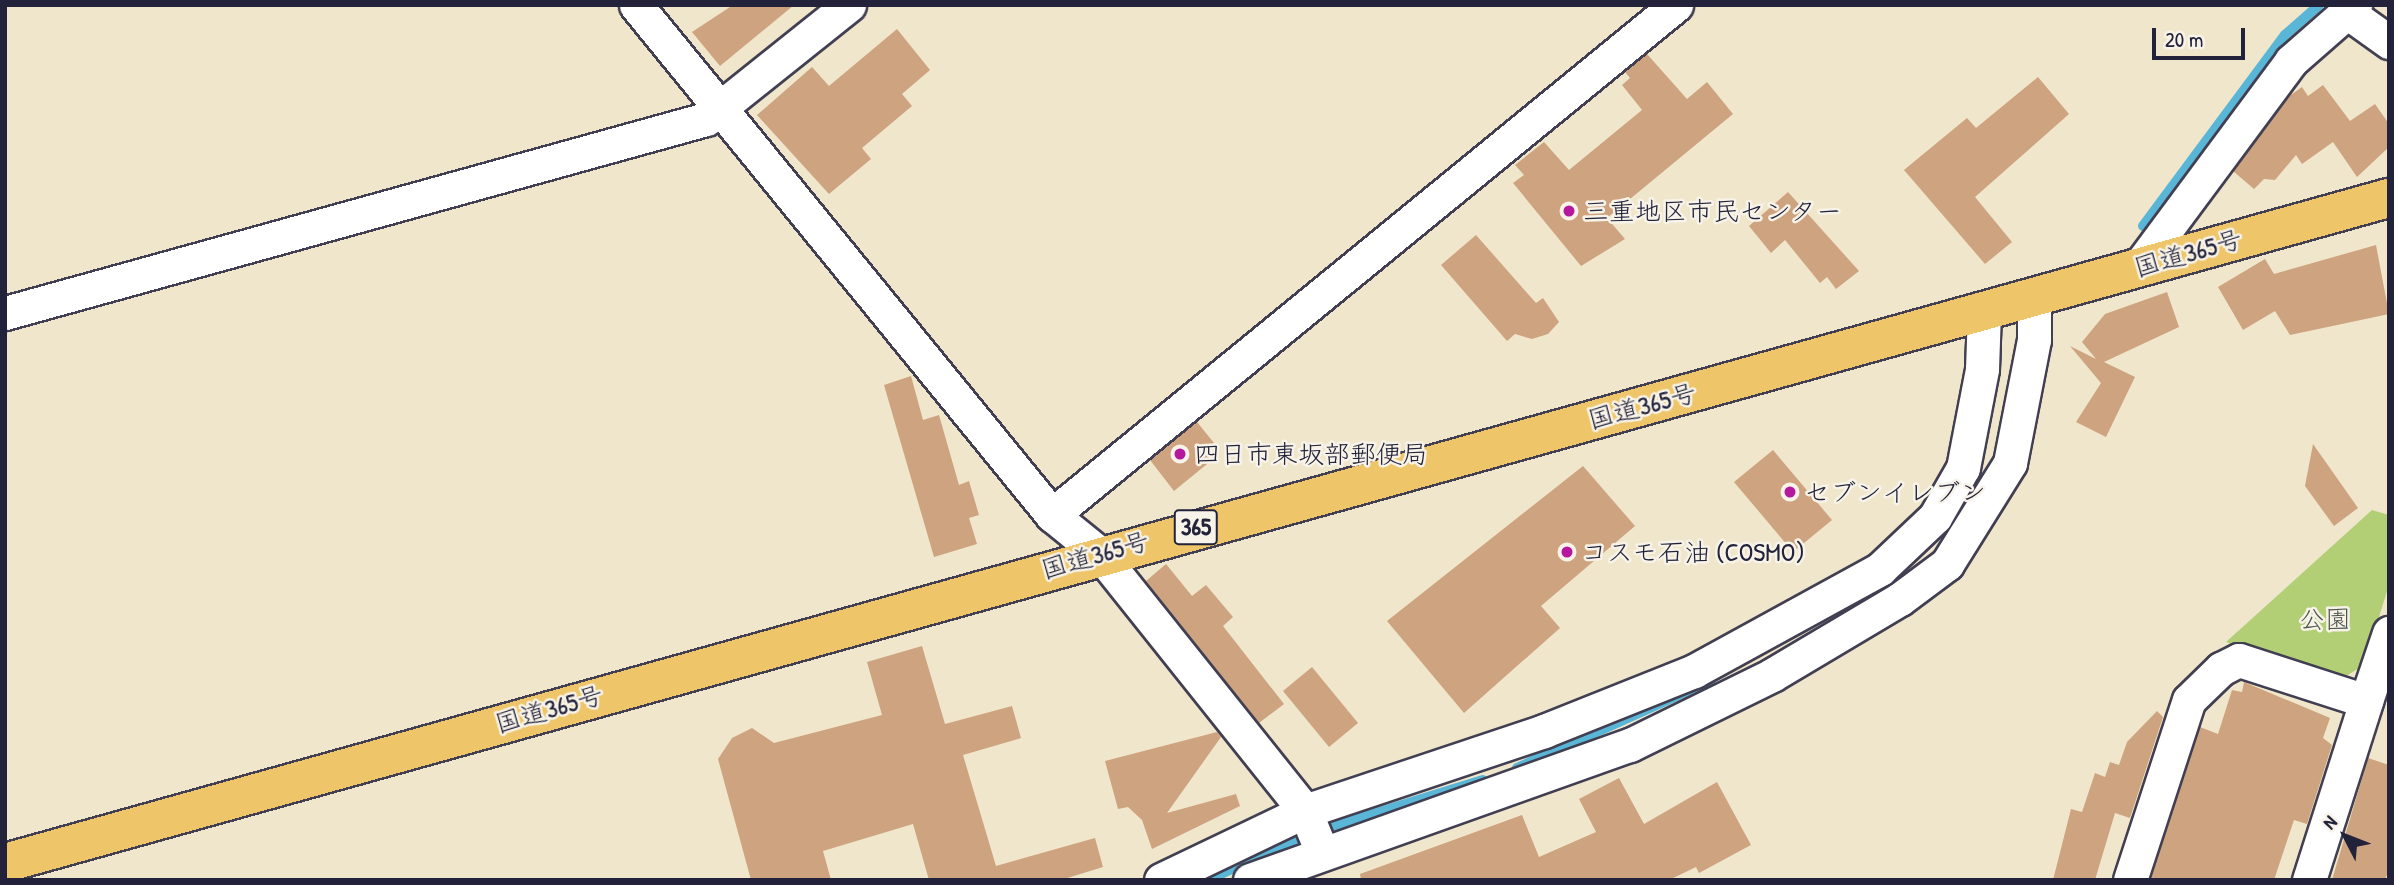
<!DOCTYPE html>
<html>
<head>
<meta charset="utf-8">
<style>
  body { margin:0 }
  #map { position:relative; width:2394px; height:885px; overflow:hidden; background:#f0e6cc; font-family:"Patrick Hand","Klee One",sans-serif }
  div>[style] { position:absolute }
  .green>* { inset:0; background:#b2cf76 }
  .stream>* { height:10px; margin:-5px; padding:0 5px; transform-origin:5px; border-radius:5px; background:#59b6d7 }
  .building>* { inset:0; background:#cea37f }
  .roads { filter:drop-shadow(2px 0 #413f51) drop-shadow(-2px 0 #413f51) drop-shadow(0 2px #413f51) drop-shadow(0 -2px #413f51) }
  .minor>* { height:33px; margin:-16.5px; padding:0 16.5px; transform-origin:16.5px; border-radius:16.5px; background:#fff }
  .highway>* { height:38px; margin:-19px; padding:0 19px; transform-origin:19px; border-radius:19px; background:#eec569 }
  .dots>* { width:19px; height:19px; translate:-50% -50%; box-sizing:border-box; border:4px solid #f7f3e8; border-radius:50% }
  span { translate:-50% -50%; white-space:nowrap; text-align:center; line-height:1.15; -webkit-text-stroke:5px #f7f3e8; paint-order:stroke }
  .shield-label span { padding:2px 5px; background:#f7f3e8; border:2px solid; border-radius:5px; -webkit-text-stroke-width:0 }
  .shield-label { font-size:24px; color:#22223b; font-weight:700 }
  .poi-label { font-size:26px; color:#22223b }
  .left { translate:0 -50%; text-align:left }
  .street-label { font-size:26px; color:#22223b }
  .park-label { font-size:26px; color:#4d564d }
  .frame { position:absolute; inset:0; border:7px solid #22223b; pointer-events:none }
  .north { position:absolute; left:2310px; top:801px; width:70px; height:70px; -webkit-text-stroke:5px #f7f3e8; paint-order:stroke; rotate:312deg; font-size:19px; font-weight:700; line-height:28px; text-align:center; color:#22223b }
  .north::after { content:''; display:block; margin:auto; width:24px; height:32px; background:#22223b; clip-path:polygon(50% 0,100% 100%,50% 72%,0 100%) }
  .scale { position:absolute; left:2152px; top:28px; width:93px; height:32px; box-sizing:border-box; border:4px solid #22223b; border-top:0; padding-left:9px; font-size:21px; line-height:24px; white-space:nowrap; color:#22223b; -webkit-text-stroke:5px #f7f3e8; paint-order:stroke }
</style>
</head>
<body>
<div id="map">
  <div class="green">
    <div style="clip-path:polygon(2372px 510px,2389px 515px,2389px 585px,2364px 665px,2343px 678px,2226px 642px)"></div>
  </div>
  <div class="stream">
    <div style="left:2143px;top:226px;width:238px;rotate:-53.4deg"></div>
    <div style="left:2285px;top:35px;width:45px;rotate:-41.4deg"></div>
    <div style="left:1517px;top:768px;width:212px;rotate:-24.3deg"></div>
    <div style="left:1208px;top:880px;width:107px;rotate:-24.9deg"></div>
    <div style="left:1305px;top:835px;width:186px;rotate:-17.2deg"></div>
  </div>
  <div class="building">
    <div style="clip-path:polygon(733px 5px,794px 5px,720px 66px,692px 32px)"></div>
    <div style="clip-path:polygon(897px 29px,930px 70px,902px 94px,912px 106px,862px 148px,871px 159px,829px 194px,757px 115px,812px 67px,829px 86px)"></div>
    <div style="clip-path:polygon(1647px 54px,1687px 99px,1707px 82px,1733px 114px,1607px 218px,1625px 239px,1581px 266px,1513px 183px,1524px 175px,1515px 165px,1544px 142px,1569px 170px,1642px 110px,1622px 85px,1630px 78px,1625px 72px)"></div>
    <div style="clip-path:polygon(2038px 77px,2069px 114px,1975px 197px,2012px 242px,1985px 264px,1904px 170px,1967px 118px,1976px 128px)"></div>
    <div style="clip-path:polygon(2323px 85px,2350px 121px,2375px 104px,2389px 124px,2389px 147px,2357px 177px,2333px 142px,2302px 164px,2296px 155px,2275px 180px,2264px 179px,2254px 189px,2233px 171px,2288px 97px,2302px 87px,2308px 96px)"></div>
    <div style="clip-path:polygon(1788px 192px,1859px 271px,1836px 289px,1827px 277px,1820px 283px,1785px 240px,1771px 253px,1749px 226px)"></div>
    <div style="clip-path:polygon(1476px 235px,1536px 303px,1543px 298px,1559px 322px,1548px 334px,1532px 339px,1515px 334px,1507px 341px,1441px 265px)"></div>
    <div style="clip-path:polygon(2376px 245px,2389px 314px,2290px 335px,2275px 311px,2243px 330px,2218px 287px,2265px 259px,2274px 274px)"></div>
    <div style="clip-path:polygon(2167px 292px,2179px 327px,2104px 362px,2135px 377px,2106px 437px,2076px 422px,2101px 383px,2070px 346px,2096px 359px,2082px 342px,2105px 314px)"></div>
    <div style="clip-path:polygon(911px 376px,923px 420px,939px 415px,959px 485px,969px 481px,979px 515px,969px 518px,977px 544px,934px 557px,884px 385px)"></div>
    <div style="clip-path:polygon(1197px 422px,1214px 443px,1204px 450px,1212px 460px,1174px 491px,1150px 460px)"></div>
    <div style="clip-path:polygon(2313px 444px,2358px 508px,2334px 526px,2305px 486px)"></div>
    <div style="clip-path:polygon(1773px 450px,1832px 520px,1793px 552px,1734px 482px)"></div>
    <div style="clip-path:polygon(1583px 466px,1635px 526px,1541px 606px,1560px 628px,1464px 713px,1387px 621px)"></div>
    <div style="clip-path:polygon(1166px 564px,1192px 596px,1206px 585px,1233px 617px,1223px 626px,1284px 704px,1259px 723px,1146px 581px)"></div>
    <div style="clip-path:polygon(922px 646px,945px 724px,1012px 706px,1021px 738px,963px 755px,996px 866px,1095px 838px,1103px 867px,1061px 880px,929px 880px,913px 824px,823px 851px,831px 880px,751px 880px,718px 759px,732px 738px,752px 728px,774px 743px,882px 715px,867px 662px)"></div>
    <div style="clip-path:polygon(1312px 667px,1358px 723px,1329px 747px,1283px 691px)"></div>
    <div style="clip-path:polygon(2244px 682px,2330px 718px,2323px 738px,2332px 745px,2307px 824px,2294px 820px,2274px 880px,2150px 880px,2200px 727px,2218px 734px,2232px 690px,2242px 692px)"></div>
    <div style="clip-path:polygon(2157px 711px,2163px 717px,2130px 818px,2115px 813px,2095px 880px,2053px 880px,2071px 809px,2082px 812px,2095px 773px,2105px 777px,2110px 762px,2119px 765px,2127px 742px)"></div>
    <div style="clip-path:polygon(1217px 732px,1221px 737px,1167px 813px,1236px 794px,1240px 806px,1152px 849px,1142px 820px,1128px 807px,1118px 809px,1105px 761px)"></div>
    <div style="clip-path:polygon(2368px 758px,2389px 765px,2389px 869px,2385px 880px,2332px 880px)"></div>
    <div style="clip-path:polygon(1619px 778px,1644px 824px,1717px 782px,1751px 845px,1699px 873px,1696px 867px,1669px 880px,1361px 880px,1360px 874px,1522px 815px,1539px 857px,1596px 832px,1579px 799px)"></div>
  </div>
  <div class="roads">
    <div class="minor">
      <div style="left:636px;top:5px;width:658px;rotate:50.8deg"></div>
      <div style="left:1052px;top:515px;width:60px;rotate:39deg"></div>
      <div style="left:1099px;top:553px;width:330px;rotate:51.4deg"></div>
      <div style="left:1305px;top:811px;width:42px;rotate:67.7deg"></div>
      <div style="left:2347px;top:12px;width:52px;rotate:35.5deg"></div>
      <div style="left:2139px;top:266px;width:255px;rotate:-53.4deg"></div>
      <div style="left:2291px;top:61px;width:85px;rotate:-41.2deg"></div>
      <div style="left:5px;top:313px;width:727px;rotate:-15.47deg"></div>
      <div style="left:706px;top:119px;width:183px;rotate:-38.6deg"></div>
      <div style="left:1052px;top:515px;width:806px;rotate:-39.26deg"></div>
      <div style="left:1161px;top:880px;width:160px;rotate:-25.6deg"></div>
      <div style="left:1305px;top:811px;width:252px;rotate:-18.5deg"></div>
      <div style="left:1544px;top:731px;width:162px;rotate:-21.8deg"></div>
      <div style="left:1694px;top:671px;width:212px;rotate:-28.7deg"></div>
      <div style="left:1880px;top:569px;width:76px;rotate:-43.4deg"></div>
      <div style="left:1935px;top:517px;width:56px;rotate:-60.3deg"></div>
      <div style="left:1963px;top:468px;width:101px;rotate:-79.1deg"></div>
      <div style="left:1982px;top:369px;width:56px;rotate:-88deg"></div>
      <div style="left:1250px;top:880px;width:403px;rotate:-19.6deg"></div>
      <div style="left:1630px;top:745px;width:158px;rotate:-26.2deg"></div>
      <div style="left:1772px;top:675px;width:149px;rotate:-30.7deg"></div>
      <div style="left:1900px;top:599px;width:59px;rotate:-36.7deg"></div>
      <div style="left:1947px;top:564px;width:119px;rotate:-58deg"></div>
      <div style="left:2010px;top:463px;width:125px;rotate:-79deg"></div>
      <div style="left:2034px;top:340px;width:40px;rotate:-90deg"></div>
      <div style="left:2130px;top:880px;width:189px;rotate:-71.9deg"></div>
      <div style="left:2189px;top:700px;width:45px;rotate:-44.1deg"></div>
      <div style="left:2221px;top:669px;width:20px;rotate:-27deg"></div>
      <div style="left:2239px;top:660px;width:133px;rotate:17.9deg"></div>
      <div style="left:2366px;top:701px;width:72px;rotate:-71.3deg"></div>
      <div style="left:2309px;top:880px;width:188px;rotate:-72.3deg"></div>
    </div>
    <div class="highway">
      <div style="left:5px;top:863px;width:2475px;rotate:-15.59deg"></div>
    </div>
  </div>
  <div class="dots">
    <div style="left:1569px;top:211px;background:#b5179e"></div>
    <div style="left:1180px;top:454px;background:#b5179e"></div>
    <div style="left:1790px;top:492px;background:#b5179e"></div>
    <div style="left:1567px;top:552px;background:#b5179e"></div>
  </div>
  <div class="shield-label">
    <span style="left:1196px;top:527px">365</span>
  </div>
  <div class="poi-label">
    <span class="left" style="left:1583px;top:211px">三重地区市民センター</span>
    <span class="left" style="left:1194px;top:454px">四日市東坂部郵便局</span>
    <span class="left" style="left:1804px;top:492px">セブンイレブン</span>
    <span class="left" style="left:1581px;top:552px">コスモ石油 (COSMO)</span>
  </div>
  <div class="street-label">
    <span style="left:2188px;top:253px;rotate:-16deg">国道365号</span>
    <span style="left:1642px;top:406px;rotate:-15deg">国道365号</span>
    <span style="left:1095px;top:555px;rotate:-16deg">国道365号</span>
    <span style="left:549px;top:709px;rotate:-16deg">国道365号</span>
  </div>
  <div class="park-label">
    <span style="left:2325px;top:619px">公園</span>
  </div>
  <div class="frame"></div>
  <div class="north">N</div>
  <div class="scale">20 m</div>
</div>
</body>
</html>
